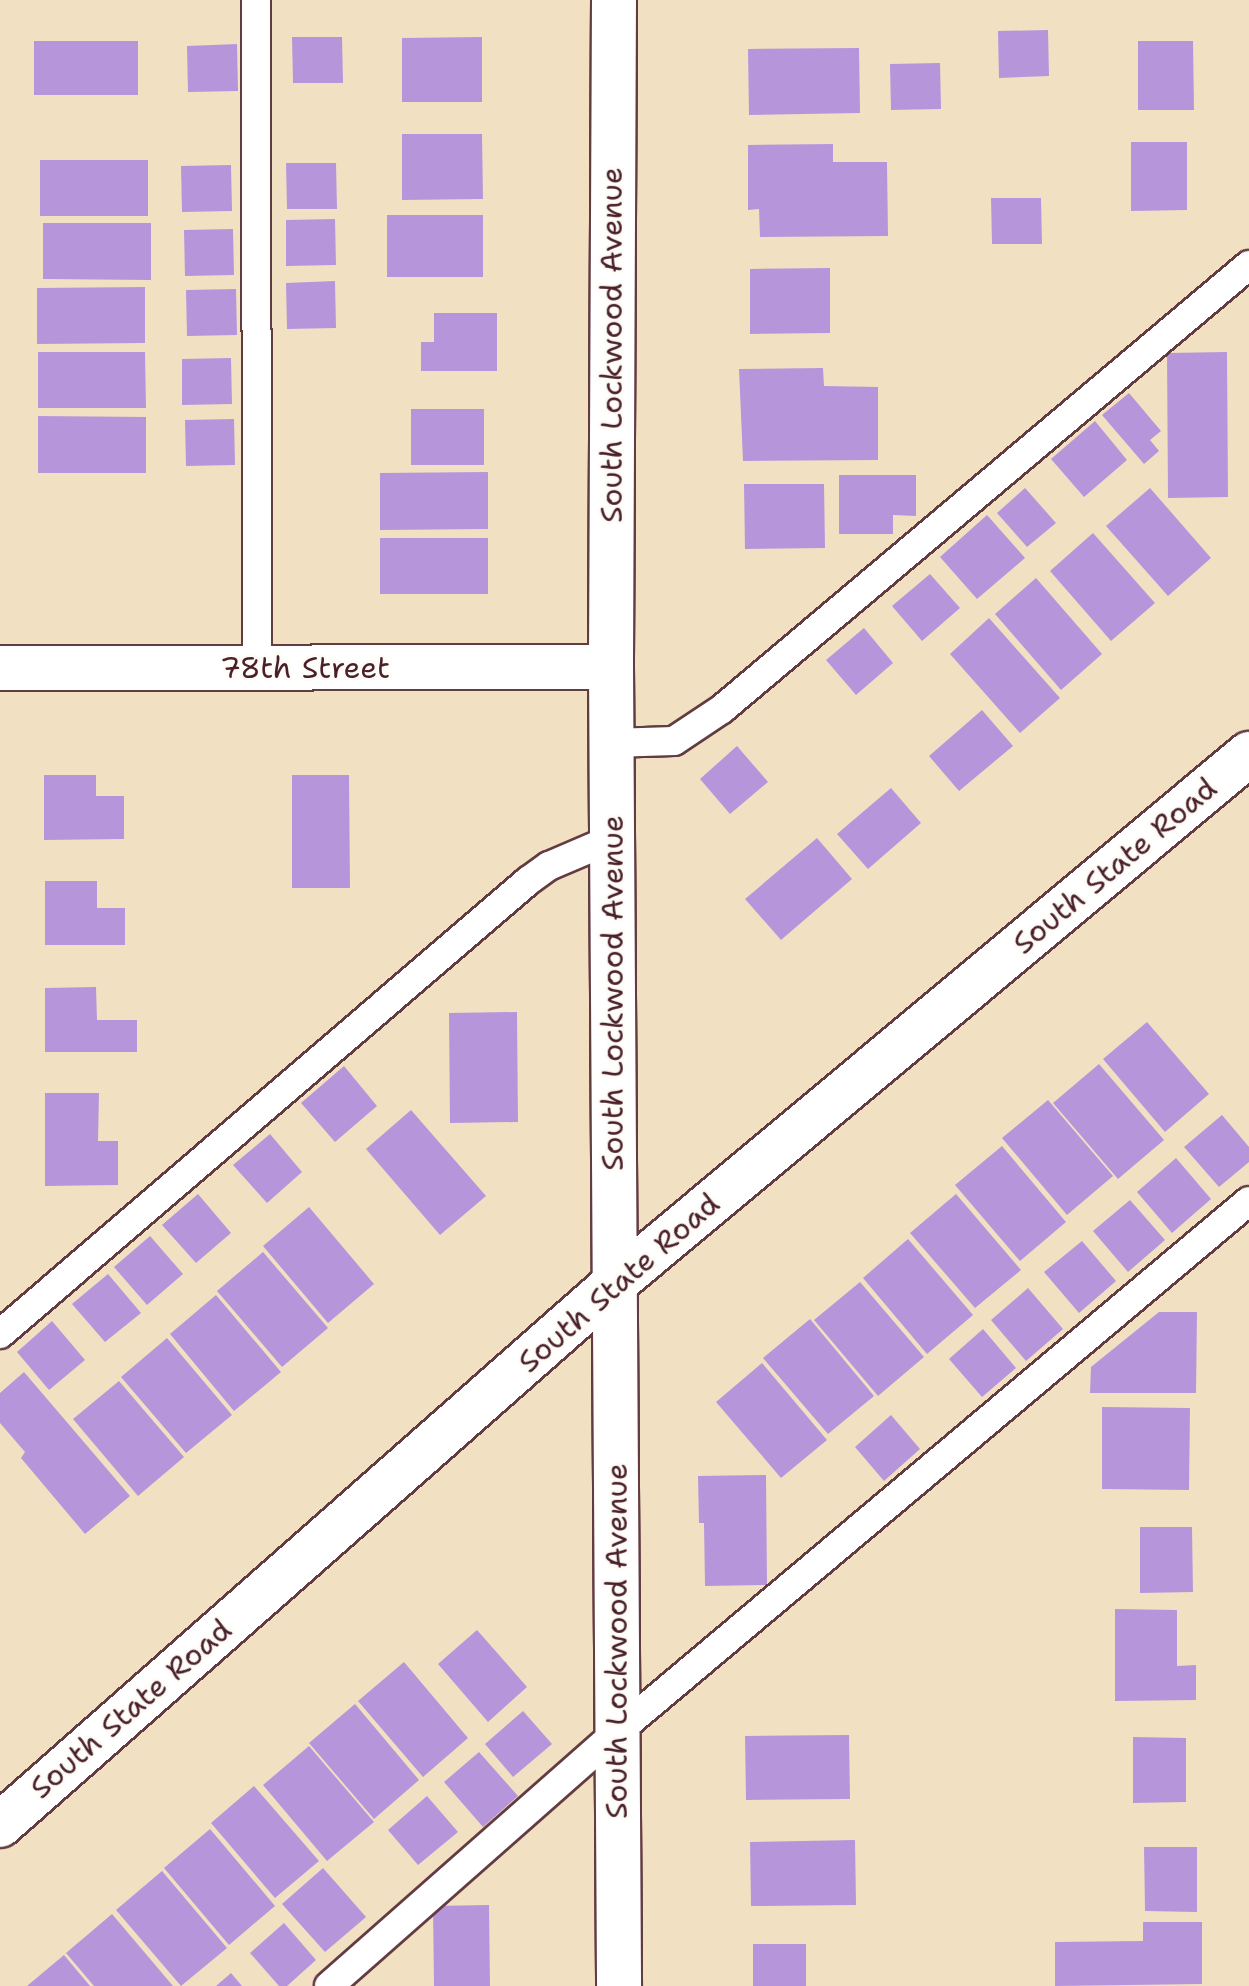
<!DOCTYPE html>
<html>
<head>
<meta charset="utf-8">
<style>
  body { margin:0 }
  #map { position:relative; width:1249px; height:1986px; overflow:hidden; background:#f2e0c3; font-family:"Shantell Sans",sans-serif }
  div>[style] { position:absolute }
  .building>* { inset:0; background:#b795db }
  .roads { filter:drop-shadow(2px 0 #633c42) drop-shadow(-2px 0 #633c42) drop-shadow(0 2px #633c42) drop-shadow(0 -2px #633c42) }
  .service>* { height:28px; margin:-14px; padding:0 14px; transform-origin:14px; border-radius:14px; background:#fff }
  .minor>* { height:44px; margin:-22px; padding:0 22px; transform-origin:22px; border-radius:22px; background:#fff }
  .tertiary>* { height:44px; margin:-22px; padding:0 22px; transform-origin:22px; border-radius:22px; background:#fff }
  span { translate:-50% -50%; white-space:nowrap; text-align:center; line-height:1.15; -webkit-text-stroke:6px #fdfcf7; paint-order:stroke }
  .street-label { font-size:30px; color:#4a1f2b }
</style>
</head>
<body>
<div id="map">
  <div class="building">
    <div style="clip-path:polygon(1048px 30px,1049px 76px,999px 78px,998px 31px)"></div>
    <div style="clip-path:polygon(292px 37px,342px 37px,343px 83px,293px 83px)"></div>
    <div style="clip-path:polygon(482px 37px,482px 102px,402px 102px,402px 38px)"></div>
    <div style="clip-path:polygon(34px 41px,138px 41px,138px 95px,34px 95px)"></div>
    <div style="clip-path:polygon(1138px 41px,1193px 41px,1194px 110px,1138px 110px)"></div>
    <div style="clip-path:polygon(237px 44px,238px 91px,188px 92px,187px 46px)"></div>
    <div style="clip-path:polygon(859px 48px,860px 113px,749px 115px,748px 49px)"></div>
    <div style="clip-path:polygon(940px 63px,941px 109px,891px 110px,890px 64px)"></div>
    <div style="clip-path:polygon(402px 134px,482px 134px,483px 199px,402px 200px)"></div>
    <div style="clip-path:polygon(1131px 142px,1187px 142px,1187px 210px,1131px 211px)"></div>
    <div style="clip-path:polygon(833px 144px,833px 162px,887px 162px,888px 236px,760px 237px,759px 209px,748px 210px,748px 145px)"></div>
    <div style="clip-path:polygon(40px 160px,148px 160px,148px 216px,40px 216px)"></div>
    <div style="clip-path:polygon(286px 163px,336px 163px,337px 209px,287px 209px)"></div>
    <div style="clip-path:polygon(231px 165px,232px 211px,182px 212px,181px 166px)"></div>
    <div style="clip-path:polygon(991px 198px,1041px 198px,1042px 244px,992px 244px)"></div>
    <div style="clip-path:polygon(387px 215px,483px 215px,483px 277px,387px 277px)"></div>
    <div style="clip-path:polygon(335px 219px,336px 265px,286px 266px,286px 220px)"></div>
    <div style="clip-path:polygon(43px 223px,151px 223px,151px 280px,43px 279px)"></div>
    <div style="clip-path:polygon(233px 229px,234px 275px,185px 276px,184px 230px)"></div>
    <div style="clip-path:polygon(830px 268px,830px 333px,750px 334px,750px 269px)"></div>
    <div style="clip-path:polygon(335px 281px,336px 328px,287px 329px,286px 283px)"></div>
    <div style="clip-path:polygon(145px 287px,145px 343px,37px 344px,37px 288px)"></div>
    <div style="clip-path:polygon(236px 289px,237px 335px,187px 336px,186px 290px)"></div>
    <div style="clip-path:polygon(434px 313px,497px 313px,497px 371px,421px 371px,421px 342px,434px 342px)"></div>
    <div style="clip-path:polygon(38px 352px,145px 352px,146px 408px,38px 408px)"></div>
    <div style="clip-path:polygon(1227px 352px,1228px 497px,1168px 498px,1167px 353px)"></div>
    <div style="clip-path:polygon(231px 358px,232px 404px,182px 405px,182px 359px)"></div>
    <div style="clip-path:polygon(823px 368px,824px 386px,878px 387px,878px 460px,743px 461px,739px 369px)"></div>
    <div style="clip-path:polygon(1129px 393px,1161px 431px,1150px 440px,1159px 451px,1144px 464px,1102px 415px)"></div>
    <div style="clip-path:polygon(411px 409px,484px 409px,484px 465px,411px 465px)"></div>
    <div style="clip-path:polygon(38px 416px,146px 417px,146px 473px,38px 473px)"></div>
    <div style="clip-path:polygon(234px 419px,235px 465px,186px 466px,185px 420px)"></div>
    <div style="clip-path:polygon(1095px 421px,1127px 460px,1084px 497px,1051px 459px)"></div>
    <div style="clip-path:polygon(488px 472px,488px 529px,380px 530px,380px 473px)"></div>
    <div style="clip-path:polygon(839px 475px,916px 475px,916px 516px,893px 515px,893px 534px,839px 534px)"></div>
    <div style="clip-path:polygon(744px 484px,824px 484px,825px 548px,745px 549px)"></div>
    <div style="clip-path:polygon(1025px 488px,1056px 523px,1027px 547px,997px 513px)"></div>
    <div style="clip-path:polygon(1150px 488px,1211px 558px,1168px 596px,1106px 526px)"></div>
    <div style="clip-path:polygon(987px 515px,1025px 558px,977px 599px,940px 557px)"></div>
    <div style="clip-path:polygon(1093px 533px,1155px 603px,1111px 641px,1050px 571px)"></div>
    <div style="clip-path:polygon(380px 538px,488px 538px,488px 594px,380px 594px)"></div>
    <div style="clip-path:polygon(930px 574px,960px 608px,922px 641px,892px 606px)"></div>
    <div style="clip-path:polygon(1036px 578px,1102px 654px,1061px 690px,995px 614px)"></div>
    <div style="clip-path:polygon(989px 618px,1060px 698px,1020px 733px,950px 654px)"></div>
    <div style="clip-path:polygon(864px 628px,893px 663px,856px 695px,826px 660px)"></div>
    <div style="clip-path:polygon(982px 710px,1013px 746px,959px 791px,929px 756px)"></div>
    <div style="clip-path:polygon(737px 746px,768px 782px,730px 814px,700px 779px)"></div>
    <div style="clip-path:polygon(44px 775px,96px 775px,96px 796px,124px 796px,124px 839px,44px 840px)"></div>
    <div style="clip-path:polygon(292px 775px,349px 775px,350px 888px,292px 888px)"></div>
    <div style="clip-path:polygon(891px 788px,921px 823px,868px 869px,837px 834px)"></div>
    <div style="clip-path:polygon(817px 838px,852px 879px,781px 940px,745px 899px)"></div>
    <div style="clip-path:polygon(45px 881px,97px 881px,97px 908px,125px 908px,125px 945px,45px 945px)"></div>
    <div style="clip-path:polygon(96px 987px,97px 1020px,137px 1020px,137px 1052px,45px 1052px,45px 988px)"></div>
    <div style="clip-path:polygon(517px 1012px,518px 1122px,450px 1123px,449px 1013px)"></div>
    <div style="clip-path:polygon(1147px 1022px,1209px 1094px,1165px 1132px,1103px 1059px)"></div>
    <div style="clip-path:polygon(1099px 1064px,1164px 1140px,1118px 1179px,1053px 1103px)"></div>
    <div style="clip-path:polygon(344px 1066px,377px 1106px,335px 1142px,301px 1103px)"></div>
    <div style="clip-path:polygon(45px 1093px,99px 1093px,98px 1141px,118px 1141px,118px 1185px,45px 1186px)"></div>
    <div style="clip-path:polygon(1048px 1100px,1113px 1176px,1067px 1215px,1002px 1138px)"></div>
    <div style="clip-path:polygon(411px 1110px,486px 1196px,440px 1235px,366px 1149px)"></div>
    <div style="clip-path:polygon(1222px 1115px,1249px 1147px,1249px 1162px,1219px 1187px,1184px 1147px)"></div>
    <div style="clip-path:polygon(270px 1134px,302px 1172px,267px 1203px,233px 1165px)"></div>
    <div style="clip-path:polygon(1002px 1146px,1066px 1222px,1020px 1261px,955px 1185px)"></div>
    <div style="clip-path:polygon(1176px 1158px,1211px 1199px,1172px 1233px,1137px 1192px)"></div>
    <div style="clip-path:polygon(198px 1194px,231px 1233px,196px 1263px,162px 1225px)"></div>
    <div style="clip-path:polygon(956px 1194px,1021px 1270px,975px 1308px,910px 1233px)"></div>
    <div style="clip-path:polygon(1130px 1200px,1165px 1240px,1128px 1272px,1093px 1231px)"></div>
    <div style="clip-path:polygon(309px 1207px,374px 1284px,328px 1323px,263px 1246px)"></div>
    <div style="clip-path:polygon(150px 1236px,183px 1274px,147px 1305px,114px 1267px)"></div>
    <div style="clip-path:polygon(908px 1239px,973px 1315px,927px 1354px,863px 1278px)"></div>
    <div style="clip-path:polygon(1082px 1241px,1116px 1281px,1079px 1313px,1044px 1272px)"></div>
    <div style="clip-path:polygon(263px 1252px,328px 1328px,282px 1367px,217px 1291px)"></div>
    <div style="clip-path:polygon(108px 1274px,141px 1313px,105px 1342px,72px 1304px)"></div>
    <div style="clip-path:polygon(860px 1282px,924px 1357px,878px 1396px,814px 1320px)"></div>
    <div style="clip-path:polygon(1028px 1288px,1063px 1329px,1026px 1361px,991px 1320px)"></div>
    <div style="clip-path:polygon(216px 1295px,281px 1372px,234px 1411px,170px 1334px)"></div>
    <div style="clip-path:polygon(1159px 1312px,1197px 1312px,1196px 1393px,1090px 1393px,1091px 1367px)"></div>
    <div style="clip-path:polygon(810px 1319px,874px 1396px,828px 1434px,763px 1358px)"></div>
    <div style="clip-path:polygon(52px 1321px,85px 1360px,49px 1390px,17px 1352px)"></div>
    <div style="clip-path:polygon(983px 1329px,1016px 1368px,982px 1397px,949px 1359px)"></div>
    <div style="clip-path:polygon(167px 1338px,232px 1415px,186px 1453px,121px 1377px)"></div>
    <div style="clip-path:polygon(762px 1363px,827px 1440px,781px 1478px,716px 1402px)"></div>
    <div style="clip-path:polygon(24px 1372px,130px 1496px,85px 1534px,21px 1458px,25px 1452px,0 1423px,0 1393px)"></div>
    <div style="clip-path:polygon(119px 1381px,184px 1457px,138px 1496px,73px 1419px)"></div>
    <div style="clip-path:polygon(1102px 1407px,1190px 1408px,1189px 1490px,1102px 1489px)"></div>
    <div style="clip-path:polygon(891px 1415px,920px 1449px,884px 1481px,855px 1447px)"></div>
    <div style="clip-path:polygon(766px 1475px,767px 1585px,705px 1586px,704px 1523px,699px 1523px,698px 1476px)"></div>
    <div style="clip-path:polygon(1140px 1527px,1192px 1527px,1193px 1592px,1140px 1593px)"></div>
    <div style="clip-path:polygon(1115px 1609px,1177px 1610px,1177px 1666px,1196px 1665px,1196px 1700px,1115px 1701px)"></div>
    <div style="clip-path:polygon(477px 1630px,527px 1687px,488px 1722px,438px 1664px)"></div>
    <div style="clip-path:polygon(404px 1662px,468px 1738px,423px 1777px,358px 1701px)"></div>
    <div style="clip-path:polygon(355px 1704px,419px 1780px,374px 1819px,309px 1743px)"></div>
    <div style="clip-path:polygon(523px 1711px,552px 1744px,513px 1777px,485px 1744px)"></div>
    <div style="clip-path:polygon(849px 1735px,850px 1799px,746px 1800px,745px 1736px)"></div>
    <div style="clip-path:polygon(1133px 1737px,1186px 1738px,1186px 1802px,1133px 1803px)"></div>
    <div style="clip-path:polygon(309px 1746px,374px 1822px,327px 1861px,263px 1785px)"></div>
    <div style="clip-path:polygon(479px 1752px,518px 1796px,483px 1827px,444px 1782px)"></div>
    <div style="clip-path:polygon(254px 1786px,319px 1861px,275px 1898px,211px 1823px)"></div>
    <div style="clip-path:polygon(427px 1796px,458px 1832px,418px 1865px,388px 1830px)"></div>
    <div style="clip-path:polygon(210px 1829px,275px 1906px,229px 1945px,164px 1868px)"></div>
    <div style="clip-path:polygon(855px 1840px,856px 1905px,751px 1906px,750px 1842px)"></div>
    <div style="clip-path:polygon(1144px 1847px,1197px 1847px,1197px 1912px,1145px 1911px)"></div>
    <div style="clip-path:polygon(323px 1868px,366px 1917px,325px 1952px,282px 1904px)"></div>
    <div style="clip-path:polygon(162px 1871px,227px 1948px,181px 1986px,116px 1910px)"></div>
    <div style="clip-path:polygon(489px 1905px,490px 1986px,434px 1986px,433px 1906px)"></div>
    <div style="clip-path:polygon(112px 1914px,173px 1986px,94px 1986px,66px 1953px)"></div>
    <div style="clip-path:polygon(1143px 1922px,1202px 1922px,1202px 1984px,1055px 1986px,1055px 1942px,1143px 1941px)"></div>
    <div style="clip-path:polygon(284px 1923px,316px 1960px,287px 1986px,279px 1986px,250px 1953px)"></div>
    <div style="clip-path:polygon(753px 1944px,806px 1944px,806px 1986px,753px 1986px)"></div>
    <div style="clip-path:polygon(64px 1955px,90px 1986px,27px 1986px)"></div>
    <div style="clip-path:polygon(231px 1973px,242px 1986px,216px 1986px)"></div>
  </div>
  <div class="roads">
    <div class="service">
      <div style="left:256px;top:0;width:668px;rotate:89.91deg"></div>
      <div style="left:611px;top:743px;width:63px;rotate:-1.8deg"></div>
      <div style="left:674px;top:741px;width:58px;rotate:-33.7deg"></div>
      <div style="left:722px;top:709px;width:689px;rotate:-40.11deg"></div>
      <div style="left:0;top:1334px;width:696px;rotate:-40.63deg"></div>
      <div style="left:528px;top:881px;width:26px;rotate:-36deg"></div>
      <div style="left:549px;top:866px;width:69px;rotate:-23.2deg"></div>
      <div style="left:329px;top:1986px;width:384px;rotate:-41.4deg"></div>
      <div style="left:617px;top:1732px;width:825px;rotate:-40.04deg"></div>
    </div>
    <div class="minor">
      <div style="left:614px;top:0;width:667px;rotate:90.26deg"></div>
      <div style="left:611px;top:667px;width:1319px;rotate:89.65deg"></div>
      <div style="left:0;top:668px;width:611px;rotate:-0.09deg"></div>
    </div>
    <div class="tertiary">
      <div style="left:0;top:1825px;width:820px;rotate:-41.39deg"></div>
      <div style="left:615px;top:1283px;width:826px;rotate:-39.84deg"></div>
    </div>
  </div>
  <div class="street-label">
    <span style="left:612px;top:345px;rotate:-90deg">South Lockwood Avenue</span>
    <span style="left:305px;top:668px">78th Street</span>
    <span style="left:1115px;top:866px;rotate:-40deg">South State Road</span>
    <span style="left:613px;top:993px;rotate:-90deg">South Lockwood Avenue</span>
    <span style="left:619px;top:1283px;rotate:-41deg">South State Road</span>
    <span style="left:617px;top:1641px;rotate:-90deg">South Lockwood Avenue</span>
    <span style="left:131px;top:1709px;rotate:-41deg">South State Road</span>
  </div>
</div>
</body>
</html>
